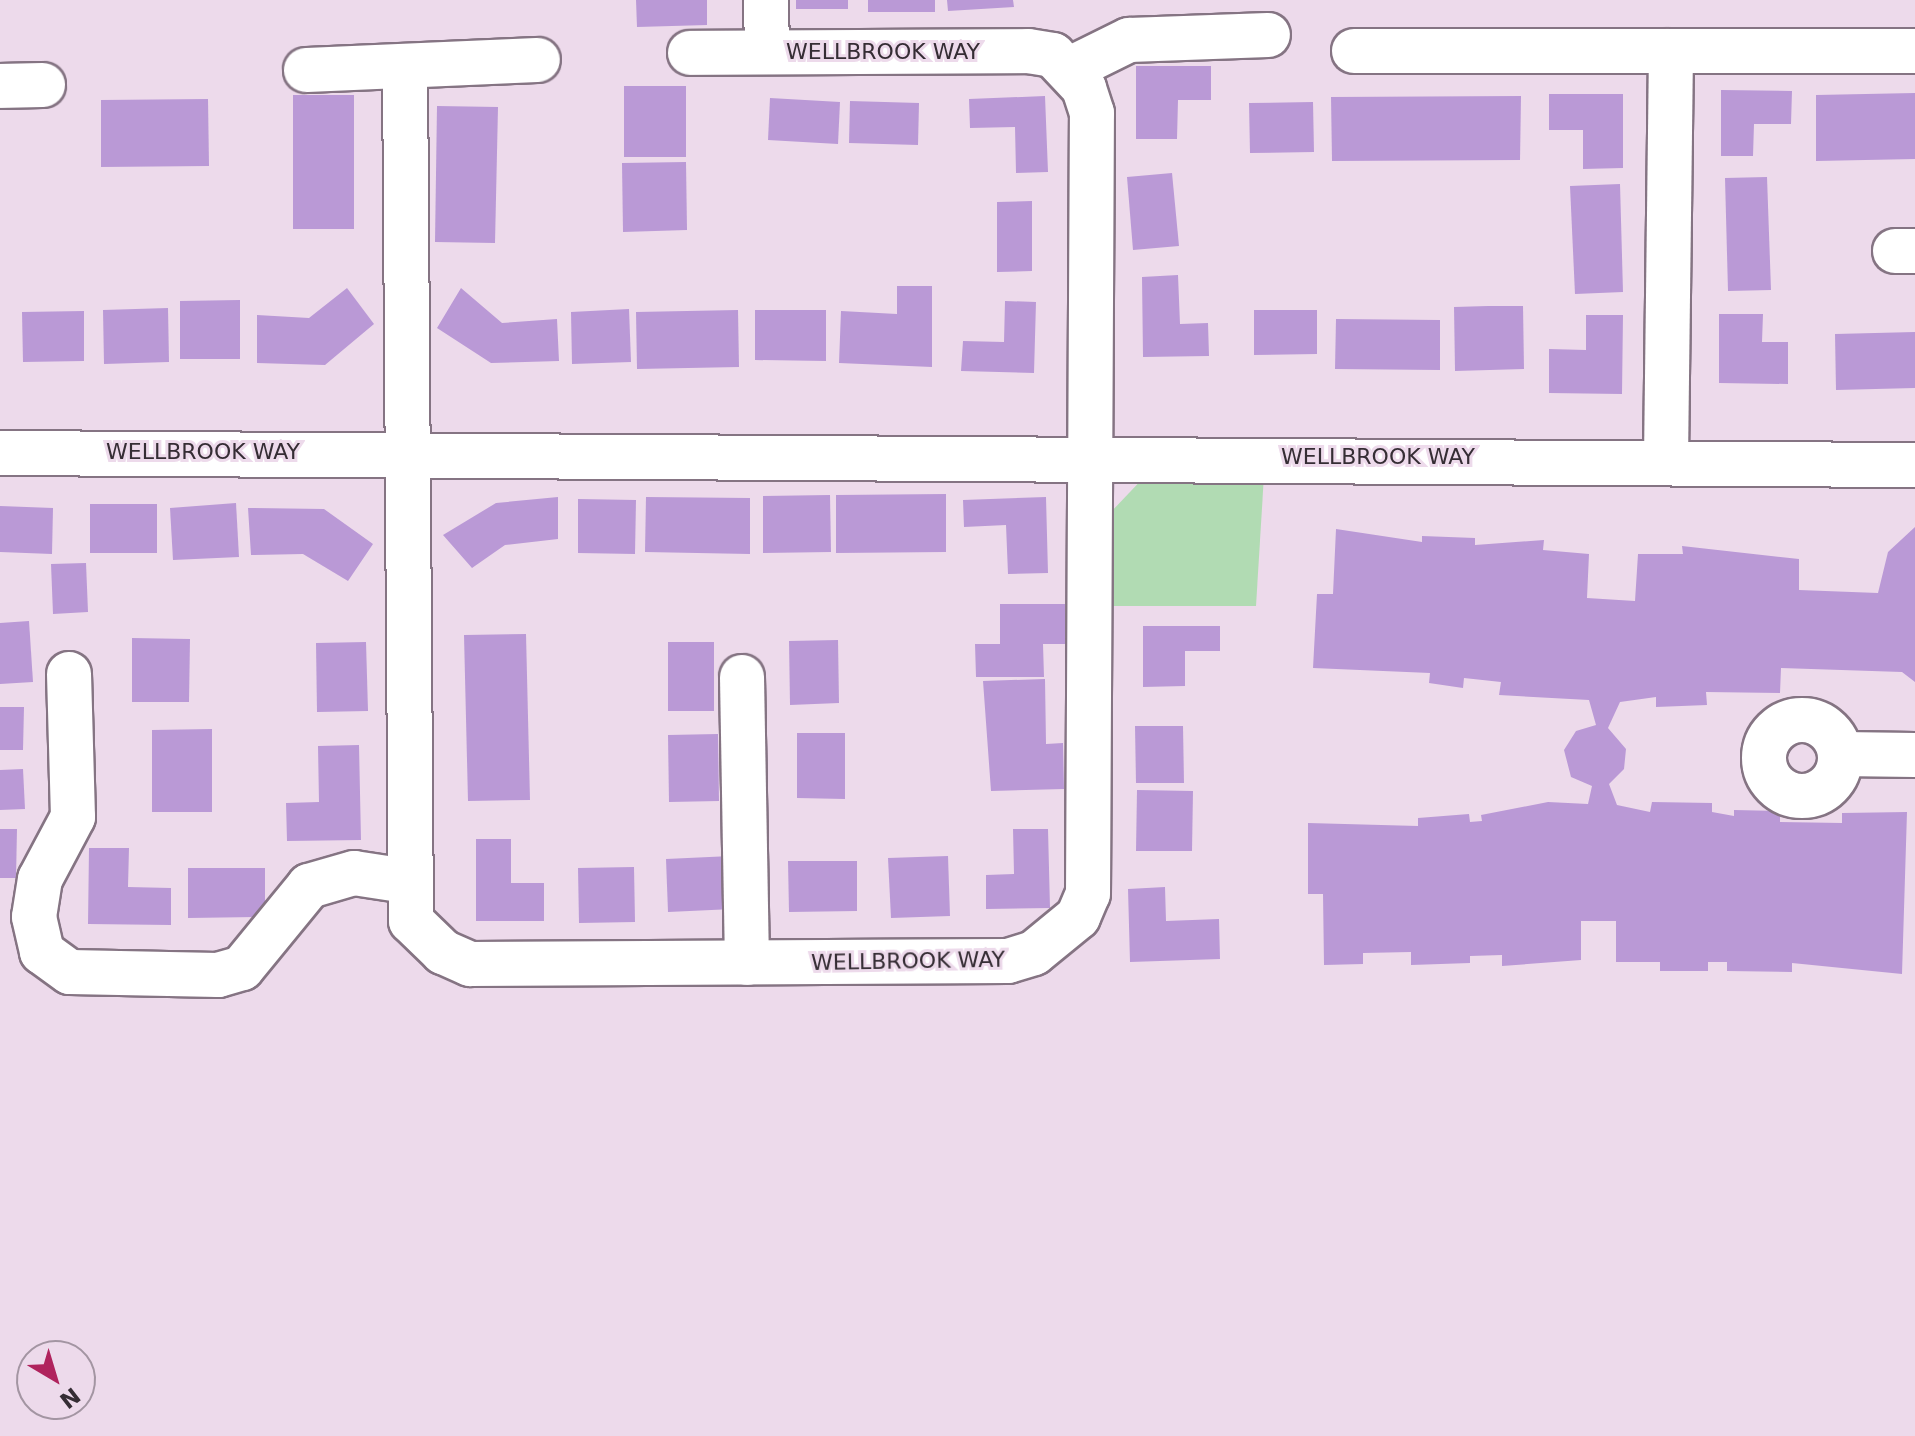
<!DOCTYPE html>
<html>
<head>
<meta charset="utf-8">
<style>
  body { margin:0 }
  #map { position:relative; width:1915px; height:1436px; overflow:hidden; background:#eddaeb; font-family:"DejaVu Sans",sans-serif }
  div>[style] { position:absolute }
  .green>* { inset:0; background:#b1dbb3 }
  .building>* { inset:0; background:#ba99d6 }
  .roads { filter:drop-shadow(2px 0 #857483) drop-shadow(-2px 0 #857483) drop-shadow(0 2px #857483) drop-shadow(0 -2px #857483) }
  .minor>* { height:44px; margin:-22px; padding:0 22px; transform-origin:22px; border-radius:22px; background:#fff }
  .minor>.ring { margin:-22px; padding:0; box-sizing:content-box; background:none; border:44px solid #fff; border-radius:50% }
  span { translate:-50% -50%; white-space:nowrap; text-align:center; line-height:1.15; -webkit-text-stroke:6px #eddaeb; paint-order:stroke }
  .street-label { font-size:22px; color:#352d34 }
  .north { position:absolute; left:16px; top:1340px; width:80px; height:80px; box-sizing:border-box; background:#eddaeb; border:2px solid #a395a2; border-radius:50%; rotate:142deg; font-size:22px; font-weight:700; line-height:32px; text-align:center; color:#352d34 }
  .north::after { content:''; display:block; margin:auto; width:28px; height:36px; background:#b0235d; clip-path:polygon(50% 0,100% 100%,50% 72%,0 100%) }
</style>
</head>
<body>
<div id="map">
  <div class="green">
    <div style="clip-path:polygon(1149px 472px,1264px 475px,1256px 606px,1110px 606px,1110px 513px)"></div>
  </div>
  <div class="building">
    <div style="clip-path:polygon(636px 0,707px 0,707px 25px,637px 27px)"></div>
    <div style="clip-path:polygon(796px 0,848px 0,848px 9px,796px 9px)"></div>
    <div style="clip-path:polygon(868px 0,935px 0,935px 12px,868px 12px)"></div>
    <div style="clip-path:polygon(947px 0,1013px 0,1014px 7px,948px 11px)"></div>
    <div style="clip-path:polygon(1136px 66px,1211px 66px,1211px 100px,1178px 100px,1177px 139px,1136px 139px)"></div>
    <div style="clip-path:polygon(624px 86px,686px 86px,686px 157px,624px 157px)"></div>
    <div style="clip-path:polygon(1721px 90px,1792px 91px,1791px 124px,1754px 124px,1753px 156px,1721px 156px)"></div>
    <div style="clip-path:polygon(1915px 93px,1915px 159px,1816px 161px,1816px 95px)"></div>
    <div style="clip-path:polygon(1549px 94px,1623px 94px,1623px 168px,1583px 169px,1583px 130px,1549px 130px)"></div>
    <div style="clip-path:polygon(293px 95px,354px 95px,354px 229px,293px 229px)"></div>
    <div style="clip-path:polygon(1045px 96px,1048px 172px,1016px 173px,1015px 127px,970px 128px,969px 99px)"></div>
    <div style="clip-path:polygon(1521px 96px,1520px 160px,1332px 161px,1331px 97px)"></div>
    <div style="clip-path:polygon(770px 98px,840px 102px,838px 144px,768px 140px)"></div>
    <div style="clip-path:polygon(208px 99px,209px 166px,101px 167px,101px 100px)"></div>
    <div style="clip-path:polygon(850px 101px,919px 103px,918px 145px,849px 143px)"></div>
    <div style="clip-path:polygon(1313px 102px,1314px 152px,1250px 153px,1249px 103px)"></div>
    <div style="clip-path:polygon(437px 106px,498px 107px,495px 243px,435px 242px)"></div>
    <div style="clip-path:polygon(686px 162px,687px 230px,623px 232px,622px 163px)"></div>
    <div style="clip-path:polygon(1172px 173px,1179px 246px,1133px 250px,1127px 177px)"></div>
    <div style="clip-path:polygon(1767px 177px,1771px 290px,1728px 291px,1725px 178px)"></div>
    <div style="clip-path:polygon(1620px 184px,1623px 292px,1575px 294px,1570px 186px)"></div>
    <div style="clip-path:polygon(1032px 201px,1032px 271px,997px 272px,997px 202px)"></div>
    <div style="clip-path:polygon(1178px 275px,1180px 324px,1208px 323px,1209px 356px,1143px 357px,1142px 277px)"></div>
    <div style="clip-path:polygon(897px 286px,932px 286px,932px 367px,839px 363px,841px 311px,897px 314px)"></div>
    <div style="clip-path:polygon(347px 288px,374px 324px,325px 365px,257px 363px,257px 315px,309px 318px)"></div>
    <div style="clip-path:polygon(461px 288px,502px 323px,557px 319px,559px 361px,491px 363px,437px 328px)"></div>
    <div style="clip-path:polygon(240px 300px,240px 359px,180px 359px,180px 301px)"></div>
    <div style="clip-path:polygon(1005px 301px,1036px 302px,1034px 373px,961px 371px,963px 341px,1004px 342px)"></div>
    <div style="clip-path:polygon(1488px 306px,1523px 306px,1524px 369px,1455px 371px,1454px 307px)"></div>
    <div style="clip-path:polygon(168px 308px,169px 362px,104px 364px,103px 310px)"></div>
    <div style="clip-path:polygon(629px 309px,631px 362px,572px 364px,571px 312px)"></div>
    <div style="clip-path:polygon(738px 310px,739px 367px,637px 369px,636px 312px)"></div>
    <div style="clip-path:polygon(755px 310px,826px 310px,826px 361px,755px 360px)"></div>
    <div style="clip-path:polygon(1254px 310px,1317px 310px,1317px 354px,1254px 355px)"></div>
    <div style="clip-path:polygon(84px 311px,84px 361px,23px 362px,22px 312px)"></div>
    <div style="clip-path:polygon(1719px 314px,1763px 314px,1762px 342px,1788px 342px,1788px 384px,1719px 383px)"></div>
    <div style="clip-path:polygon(1586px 315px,1623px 315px,1622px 394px,1549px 393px,1549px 349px,1586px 350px)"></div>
    <div style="clip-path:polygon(1336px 319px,1440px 320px,1440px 370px,1335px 369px)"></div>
    <div style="clip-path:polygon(1915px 332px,1915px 388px,1836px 390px,1835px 334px)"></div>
    <div style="clip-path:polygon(946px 494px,946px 552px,836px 553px,836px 495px)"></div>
    <div style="clip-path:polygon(830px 495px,831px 552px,763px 553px,763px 496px)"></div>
    <div style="clip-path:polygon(558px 497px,558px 539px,505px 545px,472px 568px,443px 535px,496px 503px)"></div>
    <div style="clip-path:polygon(646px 497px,750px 498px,750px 554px,645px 552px)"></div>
    <div style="clip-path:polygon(1046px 497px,1048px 573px,1008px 574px,1006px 525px,964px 527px,963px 500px)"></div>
    <div style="clip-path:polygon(578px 499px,636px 500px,635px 554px,578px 553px)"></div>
    <div style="clip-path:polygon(236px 503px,239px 557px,173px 560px,170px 508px)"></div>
    <div style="clip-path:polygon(90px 504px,157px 504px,157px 553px,90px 553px)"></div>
    <div style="clip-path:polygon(0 506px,53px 508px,52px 554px,0 552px)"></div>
    <div style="clip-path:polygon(248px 508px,324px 509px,373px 544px,348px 581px,303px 554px,251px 555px)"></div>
    <div style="clip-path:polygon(1915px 527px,1915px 682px,1902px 672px,1781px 668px,1780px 693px,1706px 692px,1707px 705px,1656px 707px,1656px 697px,1620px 702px,1608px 728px,1626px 749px,1624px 769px,1609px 784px,1617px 805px,1650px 812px,1652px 802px,1712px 803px,1712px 812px,1734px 816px,1734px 810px,1780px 811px,1780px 822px,1842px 823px,1842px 813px,1907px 812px,1902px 974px,1792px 963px,1792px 972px,1727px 971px,1727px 962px,1708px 962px,1708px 971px,1660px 971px,1660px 962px,1616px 962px,1616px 921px,1581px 921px,1581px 960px,1502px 966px,1502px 955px,1470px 956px,1470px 963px,1411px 965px,1411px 952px,1363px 953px,1363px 964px,1324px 965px,1323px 894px,1308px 894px,1308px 823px,1418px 826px,1418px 818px,1469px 814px,1470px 822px,1482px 821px,1481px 815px,1548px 802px,1588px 804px,1592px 786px,1571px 777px,1564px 750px,1576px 731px,1596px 725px,1589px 700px,1499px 695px,1501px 682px,1464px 678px,1463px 688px,1429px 683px,1430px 673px,1313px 668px,1317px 594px,1333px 594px,1336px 529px,1422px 542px,1422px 536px,1475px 538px,1475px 545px,1544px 540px,1543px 550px,1589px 554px,1587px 598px,1635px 601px,1638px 554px,1683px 554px,1682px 546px,1799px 559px,1799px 590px,1878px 593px,1888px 552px)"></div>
    <div style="clip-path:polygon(86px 563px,88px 612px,53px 614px,51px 564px)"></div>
    <div style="clip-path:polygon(1000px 604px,1065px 604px,1065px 644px,1043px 644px,1044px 677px,976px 677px,975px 644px,1000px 644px)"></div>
    <div style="clip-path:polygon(29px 621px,33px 682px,0 684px,0 623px)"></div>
    <div style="clip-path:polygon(1143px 626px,1220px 626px,1220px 651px,1185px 651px,1185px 686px,1143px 687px)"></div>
    <div style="clip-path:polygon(526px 634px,530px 800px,468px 801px,464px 635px)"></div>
    <div style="clip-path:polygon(132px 638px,190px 639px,189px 702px,132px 702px)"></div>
    <div style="clip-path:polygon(838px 640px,839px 703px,790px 705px,789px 641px)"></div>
    <div style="clip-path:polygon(366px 642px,368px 711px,317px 712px,316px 643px)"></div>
    <div style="clip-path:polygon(668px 642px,714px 642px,714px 711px,668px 711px)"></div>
    <div style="clip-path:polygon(1045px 679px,1046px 744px,1063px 743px,1064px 789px,991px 791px,983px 681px)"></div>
    <div style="clip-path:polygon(0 707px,24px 707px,23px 750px,0 750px)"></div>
    <div style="clip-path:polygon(1135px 726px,1183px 726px,1184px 783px,1136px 783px)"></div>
    <div style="clip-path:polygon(212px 729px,212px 812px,152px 812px,152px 730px)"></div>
    <div style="clip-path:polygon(797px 733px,845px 733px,845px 799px,797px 798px)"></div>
    <div style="clip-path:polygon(718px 734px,719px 801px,669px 802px,668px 735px)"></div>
    <div style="clip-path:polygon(359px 745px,361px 840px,287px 841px,286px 803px,319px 802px,318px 746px)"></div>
    <div style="clip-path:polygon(23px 769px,25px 809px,0 810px,0 770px)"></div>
    <div style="clip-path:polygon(1137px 790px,1193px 791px,1192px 851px,1136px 851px)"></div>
    <div style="clip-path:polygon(0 829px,17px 829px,16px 878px,0 878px)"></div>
    <div style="clip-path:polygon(1013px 829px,1048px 829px,1050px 908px,986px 909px,986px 875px,1014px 874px)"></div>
    <div style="clip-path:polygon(476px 839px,511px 839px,511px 883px,544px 883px,544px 921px,476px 921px)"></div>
    <div style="clip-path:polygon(89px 848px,129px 848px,128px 887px,171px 888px,171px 925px,88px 924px)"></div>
    <div style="clip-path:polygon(731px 856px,733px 909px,668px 912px,666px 859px)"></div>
    <div style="clip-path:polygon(948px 856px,950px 916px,891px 918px,888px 858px)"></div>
    <div style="clip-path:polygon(788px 861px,857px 861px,857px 911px,789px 912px)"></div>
    <div style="clip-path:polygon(634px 867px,635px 922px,579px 923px,578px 868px)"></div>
    <div style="clip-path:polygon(188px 868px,265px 868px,265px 917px,188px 918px)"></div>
    <div style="clip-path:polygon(1165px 887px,1166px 921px,1219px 919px,1220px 959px,1130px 962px,1128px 889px)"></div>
  </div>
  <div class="roads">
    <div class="minor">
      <div style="left:766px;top:0;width:52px;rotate:88.9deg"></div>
      <div style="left:1354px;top:51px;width:561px"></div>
      <div style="left:405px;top:66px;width:855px;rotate:89.6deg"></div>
      <div style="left:411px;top:921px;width:45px;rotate:44.1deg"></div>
      <div style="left:443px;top:952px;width:30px;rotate:24deg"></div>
      <div style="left:470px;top:964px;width:538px;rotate:-0.32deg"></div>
      <div style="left:1008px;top:961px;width:27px;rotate:-17deg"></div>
      <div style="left:1034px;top:953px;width:57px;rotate:-39.3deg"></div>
      <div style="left:1078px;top:917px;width:25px;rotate:-67deg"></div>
      <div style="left:1088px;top:894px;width:781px;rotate:-89.71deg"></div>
      <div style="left:1092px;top:113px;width:26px;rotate:-108deg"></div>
      <div style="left:1084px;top:88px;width:45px;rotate:-133.2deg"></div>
      <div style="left:1053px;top:55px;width:25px;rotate:-171deg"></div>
      <div style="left:1028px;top:51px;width:338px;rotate:179.7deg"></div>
      <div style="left:1070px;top:69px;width:66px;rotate:-26.2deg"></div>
      <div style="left:1129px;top:40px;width:139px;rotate:-2.1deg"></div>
      <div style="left:306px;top:70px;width:232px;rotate:-2.5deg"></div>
      <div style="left:0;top:86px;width:43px;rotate:-1.3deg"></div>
      <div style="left:1895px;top:251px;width:20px"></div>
      <div style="left:0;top:453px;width:1915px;rotate:0.36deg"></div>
      <div style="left:1666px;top:460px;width:409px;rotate:-89.3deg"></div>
      <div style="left:69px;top:674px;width:143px;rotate:88.4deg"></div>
      <div style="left:73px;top:817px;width:70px;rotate:118deg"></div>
      <div style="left:40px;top:879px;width:38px;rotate:99deg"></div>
      <div style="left:34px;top:917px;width:36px;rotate:77deg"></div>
      <div style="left:42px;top:952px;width:34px;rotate:36deg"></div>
      <div style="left:70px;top:972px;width:148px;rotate:1.2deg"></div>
      <div style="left:218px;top:975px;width:25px;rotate:-16deg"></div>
      <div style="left:242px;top:968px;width:106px;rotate:-50.7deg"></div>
      <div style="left:309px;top:886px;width:47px;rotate:-16.1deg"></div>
      <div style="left:354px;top:873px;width:53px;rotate:8.7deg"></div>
      <div style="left:742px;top:677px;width:286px;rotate:89deg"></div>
      <div class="ring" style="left:1764px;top:720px;width:32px;height:32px"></div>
      <div style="left:1841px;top:754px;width:74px;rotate:0.8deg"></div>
    </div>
  </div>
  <div class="street-label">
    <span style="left:883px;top:52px">WELLBROOK WAY</span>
    <span style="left:203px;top:452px">WELLBROOK WAY</span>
    <span style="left:1378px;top:457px">WELLBROOK WAY</span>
    <span style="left:908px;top:961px;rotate:-1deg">WELLBROOK WAY</span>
  </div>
  <div class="north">N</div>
</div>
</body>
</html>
